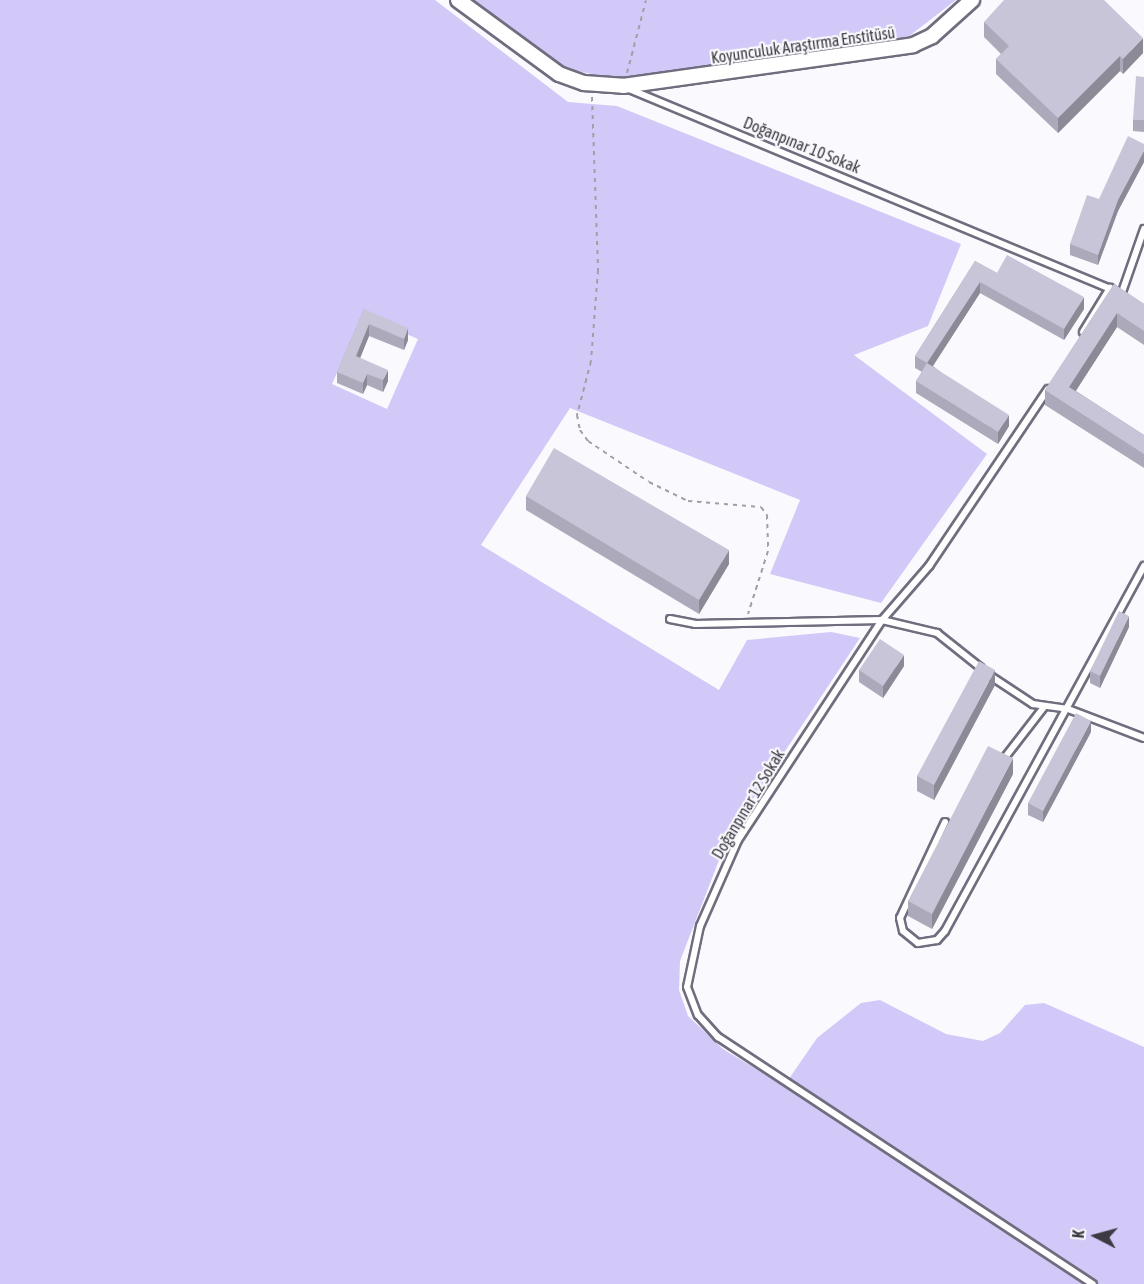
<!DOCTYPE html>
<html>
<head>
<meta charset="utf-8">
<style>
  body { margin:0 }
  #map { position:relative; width:1144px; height:1284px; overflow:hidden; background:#faf9fd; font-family:"Asap Condensed",sans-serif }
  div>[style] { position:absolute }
  .green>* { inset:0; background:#d3c9f8 }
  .path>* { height:2px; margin-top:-1px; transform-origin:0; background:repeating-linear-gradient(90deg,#a19fa5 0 4.5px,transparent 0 9px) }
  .roads { filter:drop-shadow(2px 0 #706d7e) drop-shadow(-2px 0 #706d7e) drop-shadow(0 2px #706d7e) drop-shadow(0 -2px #706d7e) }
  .service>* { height:6px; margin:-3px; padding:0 3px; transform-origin:3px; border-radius:3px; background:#fff }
  .tertiary>* { height:14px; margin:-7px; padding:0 7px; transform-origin:7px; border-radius:7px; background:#fff }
  .wall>* { inset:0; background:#aca9ba }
  .shaded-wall>* { inset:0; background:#8c8a97 }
  .building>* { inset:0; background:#c8c5d8 }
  span { translate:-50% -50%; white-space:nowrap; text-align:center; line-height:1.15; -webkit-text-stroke:4.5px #faf9fd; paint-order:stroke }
  .street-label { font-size:16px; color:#3c3a42 }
  .north { position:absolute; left:1066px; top:1206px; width:60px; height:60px; -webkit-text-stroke:4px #faf9fd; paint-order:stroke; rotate:276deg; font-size:16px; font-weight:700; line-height:24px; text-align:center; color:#3c3a42 }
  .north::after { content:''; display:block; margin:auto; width:21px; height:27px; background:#3c3a42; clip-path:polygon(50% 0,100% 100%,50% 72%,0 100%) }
</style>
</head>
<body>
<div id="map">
  <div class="green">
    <div style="clip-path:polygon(evenodd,0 0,435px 0,568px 102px,617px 106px,961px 244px,928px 326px,854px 355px,987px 454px,881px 603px,770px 574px,800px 500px,570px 408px,481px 545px,719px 690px,747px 640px,831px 632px,860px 638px,728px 837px,680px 961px,679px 990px,688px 1016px,723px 1049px,784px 1086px,817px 1038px,861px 1003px,880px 1000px,946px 1034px,983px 1041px,1000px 1033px,1025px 1005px,1044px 1003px,1144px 1047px,1144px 1284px,0 1284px,0 0,363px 315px,418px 339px,387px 409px,332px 384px,363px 315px)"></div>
    <div style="clip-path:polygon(468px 0,956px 0,904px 40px,623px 80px,561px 68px)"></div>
  </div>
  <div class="path">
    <div style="left:627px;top:73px;width:75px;rotate:-75.4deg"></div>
    <div style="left:592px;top:97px;width:173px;rotate:88deg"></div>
    <div style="left:598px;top:270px;width:91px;rotate:94.4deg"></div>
    <div style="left:591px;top:361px;width:56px;rotate:104.5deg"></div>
    <div style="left:577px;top:415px;width:15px;rotate:79deg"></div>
    <div style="left:580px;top:430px;width:14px;rotate:54deg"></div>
    <div style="left:588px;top:441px;width:73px;rotate:33.9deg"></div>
    <div style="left:649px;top:482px;width:43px;rotate:26deg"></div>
    <div style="left:688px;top:501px;width:73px;rotate:4.7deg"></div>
    <div style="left:761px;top:507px;width:10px;rotate:53deg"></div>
    <div style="left:767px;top:515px;width:36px;rotate:88deg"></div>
    <div style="left:768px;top:551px;width:66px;rotate:107.6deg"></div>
  </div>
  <div class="roads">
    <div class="service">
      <div style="left:629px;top:89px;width:524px;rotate:22.55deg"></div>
      <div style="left:1121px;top:295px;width:70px;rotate:-70.8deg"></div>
      <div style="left:1083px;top:332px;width:52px;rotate:-58.5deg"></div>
      <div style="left:1048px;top:389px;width:213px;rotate:123.9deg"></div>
      <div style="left:929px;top:566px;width:72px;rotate:131deg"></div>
      <div style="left:882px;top:620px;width:263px;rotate:123.2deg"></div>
      <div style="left:738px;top:840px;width:94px;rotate:113.8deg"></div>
      <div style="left:700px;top:926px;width:62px;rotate:102deg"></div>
      <div style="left:687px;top:987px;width:30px;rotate:69deg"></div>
      <div style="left:698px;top:1015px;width:30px;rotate:48deg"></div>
      <div style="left:718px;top:1037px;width:449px;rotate:33.4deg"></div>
      <div style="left:670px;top:619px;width:25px;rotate:11deg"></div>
      <div style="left:695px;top:624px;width:187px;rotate:-1.2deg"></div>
      <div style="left:882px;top:620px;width:57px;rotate:13.3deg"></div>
      <div style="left:937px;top:633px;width:56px;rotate:38.5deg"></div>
      <div style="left:989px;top:675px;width:53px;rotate:33.4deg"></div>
      <div style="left:1033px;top:704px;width:35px;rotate:8deg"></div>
      <div style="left:1068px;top:709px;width:81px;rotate:20.9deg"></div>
      <div style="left:1006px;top:756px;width:62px;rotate:-52.2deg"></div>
      <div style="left:945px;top:822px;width:106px;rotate:115.1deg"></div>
      <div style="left:900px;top:918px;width:13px;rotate:77deg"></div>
      <div style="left:903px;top:931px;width:19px;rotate:39deg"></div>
      <div style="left:918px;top:943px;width:19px;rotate:-9deg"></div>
      <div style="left:937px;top:940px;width:12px;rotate:-48deg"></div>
      <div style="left:945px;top:931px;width:416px;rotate:-61.4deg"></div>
    </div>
    <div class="tertiary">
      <div style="left:458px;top:0;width:125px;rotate:36.2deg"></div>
      <div style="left:559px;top:74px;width:27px;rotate:20deg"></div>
      <div style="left:584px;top:83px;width:39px;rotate:4deg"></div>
      <div style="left:623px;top:86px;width:293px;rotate:-8deg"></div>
      <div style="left:913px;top:45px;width:21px;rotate:-25deg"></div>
      <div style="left:932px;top:36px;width:54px;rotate:-42deg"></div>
    </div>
  </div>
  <div class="wall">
    <div style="clip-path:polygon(984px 22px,1143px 53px,1123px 74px,1120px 71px,1058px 133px,996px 74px,996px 59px,1001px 54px,984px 37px)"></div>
    <div style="clip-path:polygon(1144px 77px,1144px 132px,1133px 131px,1133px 120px)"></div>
    <div style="clip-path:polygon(1144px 144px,1144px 162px,1118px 211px,1098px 265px,1070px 255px,1070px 244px)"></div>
    <div style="clip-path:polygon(975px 261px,997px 273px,1084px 309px,1064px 340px,980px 293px,933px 366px,1009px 426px,998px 444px,916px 393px,916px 381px,922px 372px,915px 368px,915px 356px)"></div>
    <div style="clip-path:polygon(1114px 284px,1144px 304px,1144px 345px,1117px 327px,1076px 391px,1144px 435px,1144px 468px,1045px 405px,1045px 390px)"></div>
    <div style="clip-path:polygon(364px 309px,408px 340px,404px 350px,369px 336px,360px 358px,388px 381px,383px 392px,367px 385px,363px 394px,337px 383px,337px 372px)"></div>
    <div style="clip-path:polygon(526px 496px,729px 564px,699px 614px,526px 510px)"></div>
    <div style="clip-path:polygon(1129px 627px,1100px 688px,1090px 683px,1090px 671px)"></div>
    <div style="clip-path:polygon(904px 666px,883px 698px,859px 682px,859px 670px)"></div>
    <div style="clip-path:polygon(995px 685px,934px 800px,917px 791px,917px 776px)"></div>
    <div style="clip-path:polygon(1091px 732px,1043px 822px,1028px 815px,1028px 803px)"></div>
    <div style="clip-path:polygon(1013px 774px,932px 929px,908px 916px,908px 901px)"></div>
  </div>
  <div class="shaded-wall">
    <div style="clip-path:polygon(1143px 38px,1143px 53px,1123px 74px,1123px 59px)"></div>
    <div style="clip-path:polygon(1120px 56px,1120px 71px,1058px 133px,1058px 118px)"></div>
    <div style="clip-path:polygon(1144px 151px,1144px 162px,1118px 211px,1098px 265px,1098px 255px,1118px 200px)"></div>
    <div style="clip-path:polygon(980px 282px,980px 293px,927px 375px,927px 363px)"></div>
    <div style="clip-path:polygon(1084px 297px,1084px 309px,1064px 340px,1064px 329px)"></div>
    <div style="clip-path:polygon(1117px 313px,1117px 327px,1069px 401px,1069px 387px)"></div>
    <div style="clip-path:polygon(369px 324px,369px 336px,356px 368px,356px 356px)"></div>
    <div style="clip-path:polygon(408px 328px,408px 340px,404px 350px,404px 339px)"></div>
    <div style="clip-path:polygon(388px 370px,388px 381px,383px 392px,383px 380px)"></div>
    <div style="clip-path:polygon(367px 374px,367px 385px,363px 394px,363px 383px)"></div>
    <div style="clip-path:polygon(1009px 415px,1009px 426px,998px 444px,998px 432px)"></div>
    <div style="clip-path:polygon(729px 550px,729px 564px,699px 614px,699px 600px)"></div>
    <div style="clip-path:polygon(1129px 616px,1129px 627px,1100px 688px,1100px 676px)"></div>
    <div style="clip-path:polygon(904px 655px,904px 666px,883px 698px,883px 686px)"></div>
    <div style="clip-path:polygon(995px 670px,995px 685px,934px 800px,934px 785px)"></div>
    <div style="clip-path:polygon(1091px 721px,1091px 732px,1043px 822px,1043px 811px)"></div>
    <div style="clip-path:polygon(1013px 758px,1013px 774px,932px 929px,932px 914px)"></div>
  </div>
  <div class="building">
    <div style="clip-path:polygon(1004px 0,1104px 0,1143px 38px,1123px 59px,1120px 56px,1058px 118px,996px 59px,1009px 46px,984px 22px)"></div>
    <div style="clip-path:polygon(1136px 76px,1144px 77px,1144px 120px,1133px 120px)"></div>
    <div style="clip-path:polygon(1128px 136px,1144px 144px,1144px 151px,1118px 200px,1098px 255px,1070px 244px,1087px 195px,1099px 199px)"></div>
    <div style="clip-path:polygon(1007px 255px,1084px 297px,1064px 329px,980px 282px,927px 363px,915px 356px,975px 261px,997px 273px)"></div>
    <div style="clip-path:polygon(1114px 284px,1144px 304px,1144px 331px,1117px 313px,1069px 387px,1144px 435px,1144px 454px,1045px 390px)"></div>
    <div style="clip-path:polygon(364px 309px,408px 328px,404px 339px,369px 324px,356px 356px,388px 370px,383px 380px,367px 374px,363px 383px,337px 372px)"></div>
    <div style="clip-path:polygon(927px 363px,1009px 415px,998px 432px,916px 381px)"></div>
    <div style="clip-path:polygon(554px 448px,729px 550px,699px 600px,526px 496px)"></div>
    <div style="clip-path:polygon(1119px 611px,1129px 616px,1100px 676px,1090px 671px)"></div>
    <div style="clip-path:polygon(880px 639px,904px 655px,883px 686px,859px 670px)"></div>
    <div style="clip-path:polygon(979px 661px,995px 670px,934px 785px,917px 776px)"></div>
    <div style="clip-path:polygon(1076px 713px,1091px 721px,1043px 811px,1028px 803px)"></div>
    <div style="clip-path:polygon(988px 746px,1013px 758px,932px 914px,908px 901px)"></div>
  </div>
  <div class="street-label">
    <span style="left:803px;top:45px;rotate:-8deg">Koyunculuk Araştırma Enstitüsü</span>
    <span style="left:802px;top:145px;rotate:22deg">Doğanpınar 10 Sokak</span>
    <span style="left:748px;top:804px;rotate:-59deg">Doğanpınar 12 Sokak</span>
  </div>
  <div class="north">K</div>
</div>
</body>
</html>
